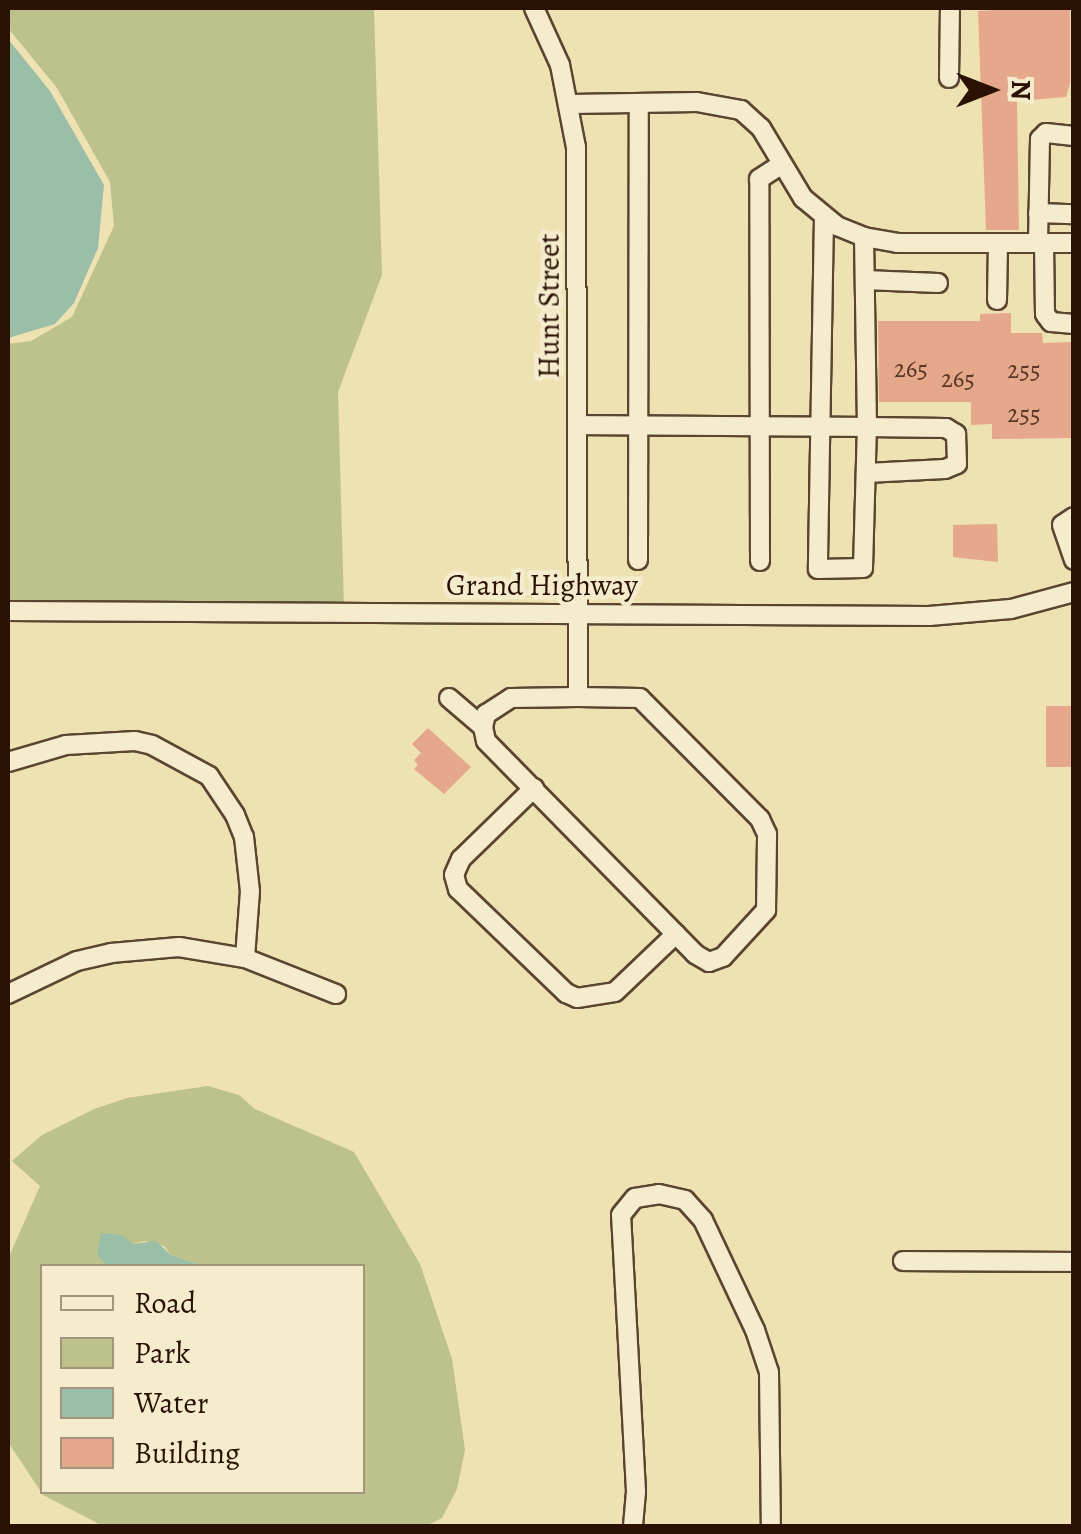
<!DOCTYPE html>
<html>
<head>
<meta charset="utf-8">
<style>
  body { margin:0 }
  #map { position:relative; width:1081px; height:1534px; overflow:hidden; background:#eee1b2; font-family:Alegreya,serif }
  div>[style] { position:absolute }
  .green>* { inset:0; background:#bcc28a }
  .water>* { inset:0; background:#9abea8 }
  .building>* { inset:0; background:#e5a88a }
  .roads { filter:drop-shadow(2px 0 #5b4530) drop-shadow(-2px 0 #5b4530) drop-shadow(0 2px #5b4530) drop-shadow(0 -2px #5b4530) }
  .minor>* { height:18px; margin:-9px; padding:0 9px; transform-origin:9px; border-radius:9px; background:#f4eccd }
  span { translate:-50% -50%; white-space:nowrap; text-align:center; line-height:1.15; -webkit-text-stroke:9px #f4eccd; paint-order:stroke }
  .number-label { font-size:25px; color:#593726 }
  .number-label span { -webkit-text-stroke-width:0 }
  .street-label { font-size:30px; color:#2a1104 }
  .frame { position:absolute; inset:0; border:10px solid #2a1104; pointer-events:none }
  .legend { position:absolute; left:40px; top:1264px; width:325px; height:230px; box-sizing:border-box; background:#f4eccd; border:2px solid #a3947d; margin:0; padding:12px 18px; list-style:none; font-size:30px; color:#2a1104 }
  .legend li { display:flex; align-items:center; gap:20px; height:50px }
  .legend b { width:50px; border:2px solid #a3947d }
  .north { position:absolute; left:941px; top:40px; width:100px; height:100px; -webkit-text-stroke:8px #f4eccd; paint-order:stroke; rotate:90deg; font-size:28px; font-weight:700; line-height:40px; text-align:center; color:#2a1104 }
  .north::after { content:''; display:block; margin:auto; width:35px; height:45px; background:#2a1104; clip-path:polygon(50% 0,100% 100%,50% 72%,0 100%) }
</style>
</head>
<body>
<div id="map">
  <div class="green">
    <div style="clip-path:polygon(8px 8px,374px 8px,382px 275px,338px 392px,344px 607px,8px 605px,8px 344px,31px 341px,72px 317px,114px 226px,110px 182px,57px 88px,8px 28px)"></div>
    <div style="clip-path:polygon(evenodd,208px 1086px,239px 1095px,255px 1109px,354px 1152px,420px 1264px,452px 1359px,465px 1450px,457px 1489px,442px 1518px,426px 1526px,103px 1526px,43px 1495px,8px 1442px,8px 1259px,40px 1186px,12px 1161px,42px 1135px,94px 1109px,127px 1098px,208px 1086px,122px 1235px,132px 1244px,145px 1241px,164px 1246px,171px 1255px,204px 1266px,362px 1266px,362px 1492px,42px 1492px,42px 1266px,106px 1266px,97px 1255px,122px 1235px)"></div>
  </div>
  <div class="water">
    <div style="clip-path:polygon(8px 39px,50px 91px,104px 185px,98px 248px,74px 303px,55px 324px,8px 338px)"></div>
    <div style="clip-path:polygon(101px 1233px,122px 1235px,133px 1244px,156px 1241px,171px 1255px,204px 1266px,106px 1266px,97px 1255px)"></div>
  </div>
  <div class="building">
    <div style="clip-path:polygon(1031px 8px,1070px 8px,1070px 83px,1066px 97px,1017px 101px,1019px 230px,986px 230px,978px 11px)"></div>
    <div style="clip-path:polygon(1011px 313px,1011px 333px,1042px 333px,1043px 343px,1073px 342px,1074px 438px,992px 439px,992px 424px,971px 425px,971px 402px,879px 402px,878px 321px,980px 321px,980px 314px)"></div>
    <div style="clip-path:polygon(997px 524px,998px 562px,953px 557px,953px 525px)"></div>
    <div style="clip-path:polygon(1046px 706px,1074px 706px,1074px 767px,1046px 767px)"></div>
    <div style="clip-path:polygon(428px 728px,471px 767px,444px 794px,414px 769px,418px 765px,414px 760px,421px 753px,412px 744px)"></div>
  </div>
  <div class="roads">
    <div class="minor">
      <div style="left:534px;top:8px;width:63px;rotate:65.5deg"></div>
      <div style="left:560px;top:65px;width:84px;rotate:79deg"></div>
      <div style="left:576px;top:147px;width:550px;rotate:89.79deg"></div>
      <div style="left:578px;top:697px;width:67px;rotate:179.1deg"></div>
      <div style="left:511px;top:698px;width:30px;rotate:147deg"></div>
      <div style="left:486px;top:714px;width:13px;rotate:103deg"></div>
      <div style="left:483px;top:727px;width:14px;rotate:78deg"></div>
      <div style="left:486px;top:741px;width:298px;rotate:45.5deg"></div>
      <div style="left:695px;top:954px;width:16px;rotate:30deg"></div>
      <div style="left:709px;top:962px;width:15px;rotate:-20deg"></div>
      <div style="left:723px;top:957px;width:64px;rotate:-47.5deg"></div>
      <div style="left:766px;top:910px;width:76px;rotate:-89.2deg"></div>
      <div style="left:767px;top:834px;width:17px;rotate:-115deg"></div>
      <div style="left:760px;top:819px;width:170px;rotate:-134.8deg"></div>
      <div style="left:640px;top:698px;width:62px;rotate:-179.1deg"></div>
      <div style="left:949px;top:78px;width:70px;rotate:-89.2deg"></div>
      <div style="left:570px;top:104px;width:127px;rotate:-0.9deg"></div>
      <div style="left:697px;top:102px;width:45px;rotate:10.3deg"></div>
      <div style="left:741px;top:110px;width:27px;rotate:42deg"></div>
      <div style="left:761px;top:128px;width:82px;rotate:59deg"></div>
      <div style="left:803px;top:198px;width:44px;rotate:39.5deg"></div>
      <div style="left:837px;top:226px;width:29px;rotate:22deg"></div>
      <div style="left:864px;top:237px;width:34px;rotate:10deg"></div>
      <div style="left:897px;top:243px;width:177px"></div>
      <div style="left:1038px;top:213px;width:36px;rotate:2deg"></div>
      <div style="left:824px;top:217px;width:352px;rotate:91deg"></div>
      <div style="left:818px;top:569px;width:45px;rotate:-1.3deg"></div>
      <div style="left:863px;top:568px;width:141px;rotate:-88.4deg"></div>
      <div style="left:867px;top:427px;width:79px;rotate:0.7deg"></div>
      <div style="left:946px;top:428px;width:12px;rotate:31deg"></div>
      <div style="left:956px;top:434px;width:30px;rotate:88deg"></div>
      <div style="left:957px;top:464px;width:13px;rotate:157deg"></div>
      <div style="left:945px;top:469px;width:79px;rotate:177.1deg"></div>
      <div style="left:1038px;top:243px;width:104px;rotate:-88.9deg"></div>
      <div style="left:1040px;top:139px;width:8px;rotate:-45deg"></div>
      <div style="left:1046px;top:133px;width:28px;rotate:6deg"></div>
      <div style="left:1044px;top:243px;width:71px;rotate:89.2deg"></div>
      <div style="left:1045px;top:314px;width:10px;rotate:53deg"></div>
      <div style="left:1051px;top:322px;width:23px;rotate:5deg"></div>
      <div style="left:865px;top:280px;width:73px;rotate:2.4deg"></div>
      <div style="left:997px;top:300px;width:57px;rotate:-89deg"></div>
      <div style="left:577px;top:425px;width:290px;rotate:0.4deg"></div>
      <div style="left:867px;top:427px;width:190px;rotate:-90.9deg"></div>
      <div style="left:1074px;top:517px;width:14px;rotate:146deg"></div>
      <div style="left:1062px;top:525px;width:37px;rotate:71deg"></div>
      <div style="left:638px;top:560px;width:457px;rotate:-89.9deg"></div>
      <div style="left:760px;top:561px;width:382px;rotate:-90.1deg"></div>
      <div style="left:759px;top:179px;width:27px;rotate:-33deg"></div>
      <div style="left:8px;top:611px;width:921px;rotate:0.31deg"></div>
      <div style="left:929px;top:616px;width:82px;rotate:-4.9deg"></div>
      <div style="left:1011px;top:609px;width:65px;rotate:-15.1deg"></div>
      <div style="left:449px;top:698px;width:45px;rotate:40.5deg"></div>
      <div style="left:8px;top:762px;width:60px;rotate:-16.3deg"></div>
      <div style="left:66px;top:745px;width:69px;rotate:-3.3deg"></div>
      <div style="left:135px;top:741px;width:17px;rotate:13deg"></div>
      <div style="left:152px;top:745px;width:65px;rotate:28.5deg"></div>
      <div style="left:209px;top:776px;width:47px;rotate:56.3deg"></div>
      <div style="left:235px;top:815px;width:24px;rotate:68deg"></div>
      <div style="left:244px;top:837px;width:54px;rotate:83.7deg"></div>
      <div style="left:250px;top:891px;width:67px;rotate:94.3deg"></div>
      <div style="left:534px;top:788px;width:102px;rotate:135.8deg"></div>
      <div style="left:461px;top:859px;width:17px;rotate:114deg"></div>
      <div style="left:454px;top:875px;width:15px;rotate:74deg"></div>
      <div style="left:458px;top:889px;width:150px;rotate:43.9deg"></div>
      <div style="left:566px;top:993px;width:12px;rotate:24deg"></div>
      <div style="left:577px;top:998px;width:38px;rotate:-9deg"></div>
      <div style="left:615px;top:992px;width:84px;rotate:-43.6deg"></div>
      <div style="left:8px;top:994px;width:76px;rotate:-25.6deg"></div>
      <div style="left:77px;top:961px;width:35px;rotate:-13deg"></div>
      <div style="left:111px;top:953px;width:68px;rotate:-5deg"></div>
      <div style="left:179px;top:947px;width:67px;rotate:9.5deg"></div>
      <div style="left:245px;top:958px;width:98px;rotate:21.6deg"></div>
      <div style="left:903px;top:1261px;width:171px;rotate:0.3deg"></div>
      <div style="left:633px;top:1526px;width:35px;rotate:-85deg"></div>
      <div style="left:636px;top:1491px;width:276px;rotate:-93.1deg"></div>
      <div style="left:621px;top:1215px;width:22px;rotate:-51deg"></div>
      <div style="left:635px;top:1198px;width:24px;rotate:-9deg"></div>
      <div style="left:659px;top:1194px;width:27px;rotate:13deg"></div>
      <div style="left:685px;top:1200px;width:27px;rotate:48deg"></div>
      <div style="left:703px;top:1220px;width:122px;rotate:64.7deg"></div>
      <div style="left:755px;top:1330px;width:44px;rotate:71.6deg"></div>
      <div style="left:769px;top:1372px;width:154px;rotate:89.3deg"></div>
    </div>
  </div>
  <div class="number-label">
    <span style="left:911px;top:369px">265</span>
    <span style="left:1024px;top:370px">255</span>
    <span style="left:958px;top:379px">265</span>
    <span style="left:1024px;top:414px">255</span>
  </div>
  <div class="street-label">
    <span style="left:549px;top:306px;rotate:-90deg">Hunt Street</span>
    <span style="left:542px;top:585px">Grand Highway</span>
  </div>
  <div class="frame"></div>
  <ul class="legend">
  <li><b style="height:12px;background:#f4eccd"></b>Road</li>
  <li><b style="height:28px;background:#bcc28a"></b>Park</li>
  <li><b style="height:28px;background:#9abea8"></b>Water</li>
  <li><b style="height:28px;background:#e5a88a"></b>Building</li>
  </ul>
  <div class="north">N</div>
</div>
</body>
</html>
